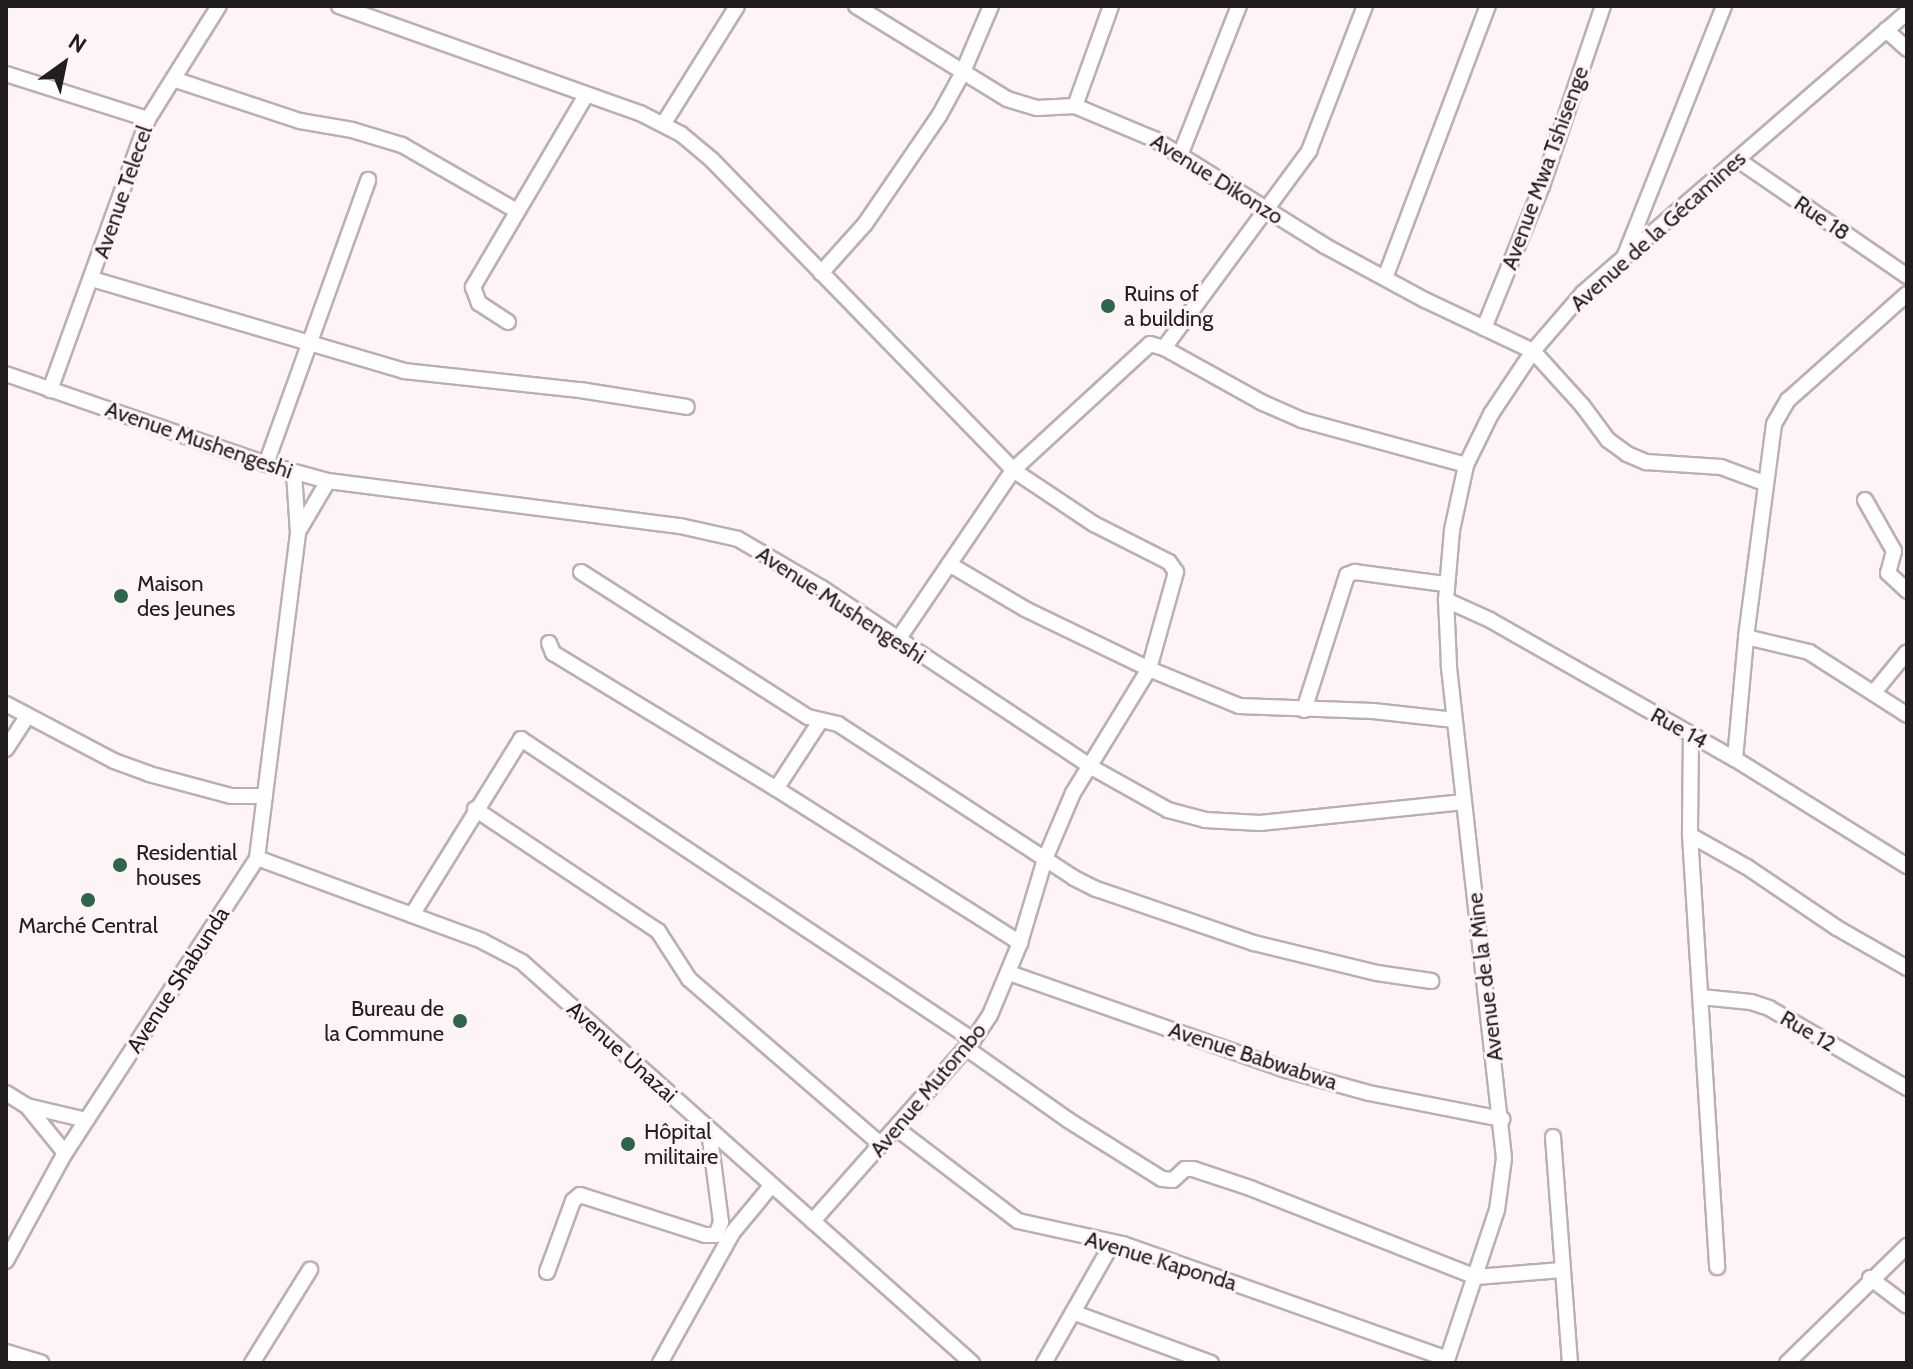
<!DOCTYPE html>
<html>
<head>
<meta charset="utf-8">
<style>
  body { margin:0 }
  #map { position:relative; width:1913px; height:1369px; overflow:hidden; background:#fef3f5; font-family:Cabin,sans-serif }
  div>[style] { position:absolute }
  .roads { filter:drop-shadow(2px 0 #bcafb2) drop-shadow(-2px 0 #bcafb2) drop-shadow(0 2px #bcafb2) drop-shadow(0 -2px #bcafb2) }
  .street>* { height:14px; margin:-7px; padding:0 7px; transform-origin:7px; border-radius:7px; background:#fff }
  .dots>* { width:22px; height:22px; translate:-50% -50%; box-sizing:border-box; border:4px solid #fef3f5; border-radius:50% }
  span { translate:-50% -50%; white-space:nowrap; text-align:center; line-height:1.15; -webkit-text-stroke:6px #fef3f5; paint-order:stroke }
  .street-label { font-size:22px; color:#221d1e }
  .poi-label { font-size:22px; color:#221d1e }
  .left { translate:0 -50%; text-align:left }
  .right { translate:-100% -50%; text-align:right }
  .frame { position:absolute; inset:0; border:8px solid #221d1e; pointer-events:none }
  .north { position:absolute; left:24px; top:24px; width:80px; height:80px; -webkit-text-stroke:6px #fef3f5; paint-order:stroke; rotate:33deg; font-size:22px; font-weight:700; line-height:32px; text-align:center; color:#221d1e }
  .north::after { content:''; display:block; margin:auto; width:28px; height:36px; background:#221d1e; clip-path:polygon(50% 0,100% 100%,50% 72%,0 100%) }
</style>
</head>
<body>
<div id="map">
  <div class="roads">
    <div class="street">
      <div style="left:339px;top:6px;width:319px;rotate:19.6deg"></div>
      <div style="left:640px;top:113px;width:46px;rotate:27.1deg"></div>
      <div style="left:681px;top:134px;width:40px;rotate:40deg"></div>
      <div style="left:712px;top:160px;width:432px;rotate:45.8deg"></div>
      <div style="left:1013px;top:470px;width:97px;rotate:33.7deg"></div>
      <div style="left:1094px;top:524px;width:84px;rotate:26.9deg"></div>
      <div style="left:1169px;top:562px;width:12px;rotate:55deg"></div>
      <div style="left:1176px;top:572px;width:101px;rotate:105.6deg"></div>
      <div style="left:1149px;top:669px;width:145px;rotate:121.5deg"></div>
      <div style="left:1073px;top:793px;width:72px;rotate:113deg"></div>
      <div style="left:1045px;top:859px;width:88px;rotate:106.6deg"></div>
      <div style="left:1020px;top:943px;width:78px;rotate:112.6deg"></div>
      <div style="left:990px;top:1015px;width:30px;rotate:124deg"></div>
      <div style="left:973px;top:1040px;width:242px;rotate:131.5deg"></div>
      <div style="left:856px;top:6px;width:177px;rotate:31.6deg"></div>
      <div style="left:1007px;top:99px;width:31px;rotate:17deg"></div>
      <div style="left:1037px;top:108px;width:38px;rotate:-3deg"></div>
      <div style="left:1075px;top:106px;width:86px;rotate:22.7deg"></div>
      <div style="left:1154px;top:139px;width:202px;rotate:32deg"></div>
      <div style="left:1325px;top:246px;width:114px;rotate:28.4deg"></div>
      <div style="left:1425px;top:300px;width:119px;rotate:25.3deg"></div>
      <div style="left:1533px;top:351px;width:73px;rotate:47.8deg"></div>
      <div style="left:1582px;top:405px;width:44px;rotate:53.4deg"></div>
      <div style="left:1608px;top:440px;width:24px;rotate:36deg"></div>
      <div style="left:1627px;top:454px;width:21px;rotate:23deg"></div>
      <div style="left:1646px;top:462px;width:75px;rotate:3.8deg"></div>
      <div style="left:1721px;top:467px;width:46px;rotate:20.4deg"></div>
      <div style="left:1886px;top:30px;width:28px;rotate:42deg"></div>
      <div style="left:6px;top:74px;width:149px;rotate:17.6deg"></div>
      <div style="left:173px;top:79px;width:134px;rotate:18.3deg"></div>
      <div style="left:300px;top:121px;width:53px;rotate:9.8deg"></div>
      <div style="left:352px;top:130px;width:52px;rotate:16.7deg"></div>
      <div style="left:402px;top:145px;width:133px;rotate:29.9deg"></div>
      <div style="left:1075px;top:106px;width:106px;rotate:-70.2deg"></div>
      <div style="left:664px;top:123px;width:138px;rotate:-58deg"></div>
      <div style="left:1181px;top:153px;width:158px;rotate:-68.5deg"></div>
      <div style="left:1738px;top:160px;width:205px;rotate:34.5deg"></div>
      <div style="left:1625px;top:255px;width:268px;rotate:-68.3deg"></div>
      <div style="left:821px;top:273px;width:66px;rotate:-48.1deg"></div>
      <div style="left:865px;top:224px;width:131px;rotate:-55.6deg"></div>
      <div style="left:939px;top:116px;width:48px;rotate:-61.3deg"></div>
      <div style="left:962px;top:74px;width:74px;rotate:-66.9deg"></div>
      <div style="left:1385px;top:278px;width:291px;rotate:-69.3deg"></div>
      <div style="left:92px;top:279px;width:325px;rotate:16.4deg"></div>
      <div style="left:404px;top:371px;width:177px;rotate:6.2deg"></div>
      <div style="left:580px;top:390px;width:108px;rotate:9deg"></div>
      <div style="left:508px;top:322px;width:35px;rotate:-147deg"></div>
      <div style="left:479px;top:303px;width:17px;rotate:-111deg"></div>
      <div style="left:473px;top:287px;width:223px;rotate:-59.5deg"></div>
      <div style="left:1484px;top:328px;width:153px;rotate:-67.8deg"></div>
      <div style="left:1542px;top:186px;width:190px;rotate:-71.3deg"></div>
      <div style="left:1164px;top:348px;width:245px;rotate:-53.6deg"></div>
      <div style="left:1309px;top:151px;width:155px;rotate:-68.9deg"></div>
      <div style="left:6px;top:374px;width:275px;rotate:19.1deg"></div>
      <div style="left:266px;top:464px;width:64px;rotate:15.3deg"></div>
      <div style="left:328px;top:481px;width:355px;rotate:7.3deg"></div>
      <div style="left:680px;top:526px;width:59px;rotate:12.6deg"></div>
      <div style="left:738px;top:539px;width:97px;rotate:30.3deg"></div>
      <div style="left:822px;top:588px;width:323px;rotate:33.6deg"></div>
      <div style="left:1091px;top:767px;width:88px;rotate:29.2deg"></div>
      <div style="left:1168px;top:810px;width:38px;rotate:15deg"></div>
      <div style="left:1205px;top:820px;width:55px;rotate:3.1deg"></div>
      <div style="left:1260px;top:823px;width:205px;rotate:-5.9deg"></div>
      <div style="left:50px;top:390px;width:288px;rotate:-70.1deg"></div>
      <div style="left:148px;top:119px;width:133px;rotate:-57.9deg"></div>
      <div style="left:266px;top:464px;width:302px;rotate:-70.2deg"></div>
      <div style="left:1865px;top:500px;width:59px;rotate:60.4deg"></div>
      <div style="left:1894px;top:551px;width:23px;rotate:105deg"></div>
      <div style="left:1888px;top:573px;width:26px;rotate:43deg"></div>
      <div style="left:298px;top:532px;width:59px;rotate:-59.5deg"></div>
      <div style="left:949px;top:564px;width:88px;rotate:30.6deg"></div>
      <div style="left:1025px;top:609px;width:138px;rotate:25.8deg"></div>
      <div style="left:1149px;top:669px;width:97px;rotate:22.3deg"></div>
      <div style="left:1239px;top:706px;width:134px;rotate:2.1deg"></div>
      <div style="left:1373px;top:711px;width:82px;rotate:6.3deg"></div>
      <div style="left:581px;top:572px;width:269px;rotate:32.6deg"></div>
      <div style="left:808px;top:717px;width:31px;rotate:13deg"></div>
      <div style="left:838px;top:724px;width:282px;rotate:33.1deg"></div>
      <div style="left:1074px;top:878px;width:25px;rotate:27deg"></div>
      <div style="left:1096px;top:889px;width:167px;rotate:18.9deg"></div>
      <div style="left:1254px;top:943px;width:127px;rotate:13.7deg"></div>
      <div style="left:1377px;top:973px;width:55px;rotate:8.4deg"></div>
      <div style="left:1446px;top:600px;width:48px;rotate:24.4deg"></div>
      <div style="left:1490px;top:620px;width:282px;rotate:29.6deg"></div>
      <div style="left:1735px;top:759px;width:203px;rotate:31.9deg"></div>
      <div style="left:1746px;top:637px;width:65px;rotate:13.4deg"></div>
      <div style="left:1809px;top:652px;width:117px;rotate:32.7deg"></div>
      <div style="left:897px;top:641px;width:207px;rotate:-55.8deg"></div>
      <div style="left:1013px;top:470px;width:186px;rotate:-42.6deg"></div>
      <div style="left:1150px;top:344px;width:15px;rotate:16deg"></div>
      <div style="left:1164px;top:348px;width:111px;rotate:29.1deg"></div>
      <div style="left:1261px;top:402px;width:45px;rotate:23.7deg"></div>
      <div style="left:1302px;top:420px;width:170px;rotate:15.3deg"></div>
      <div style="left:549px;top:643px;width:11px;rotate:68deg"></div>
      <div style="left:553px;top:653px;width:256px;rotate:31.3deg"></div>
      <div style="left:772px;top:786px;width:294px;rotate:32.3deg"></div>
      <div style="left:1875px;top:691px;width:50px;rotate:-50.6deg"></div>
      <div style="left:6px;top:704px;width:122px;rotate:27.8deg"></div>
      <div style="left:114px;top:761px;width:37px;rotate:20deg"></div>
      <div style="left:149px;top:774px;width:85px;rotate:15deg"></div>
      <div style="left:231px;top:796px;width:34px"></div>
      <div style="left:1304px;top:710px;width:142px;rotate:-72.3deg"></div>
      <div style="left:1347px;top:575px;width:9px;rotate:-21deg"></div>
      <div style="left:1355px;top:572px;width:91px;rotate:7.6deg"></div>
      <div style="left:1691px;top:734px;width:101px;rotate:90.6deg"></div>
      <div style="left:1690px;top:835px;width:433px;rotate:86.4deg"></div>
      <div style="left:6px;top:749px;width:38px;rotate:-57deg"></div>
      <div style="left:1735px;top:759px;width:122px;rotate:-84.8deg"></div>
      <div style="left:1746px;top:637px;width:215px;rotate:-82.5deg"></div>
      <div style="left:1774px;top:424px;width:28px;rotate:-60deg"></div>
      <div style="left:1788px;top:400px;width:159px;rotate:-41.7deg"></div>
      <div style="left:776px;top:789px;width:82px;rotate:-56.9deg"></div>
      <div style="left:475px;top:809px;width:220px;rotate:33.7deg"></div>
      <div style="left:658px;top:931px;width:57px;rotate:57.1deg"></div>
      <div style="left:689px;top:979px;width:254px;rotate:40.8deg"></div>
      <div style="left:1690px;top:835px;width:65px;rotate:29.3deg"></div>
      <div style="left:1747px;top:867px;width:109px;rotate:34.1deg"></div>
      <div style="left:1837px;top:928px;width:81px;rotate:29.7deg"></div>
      <div style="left:257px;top:858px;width:240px;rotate:20.2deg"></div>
      <div style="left:482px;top:941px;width:45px;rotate:27.7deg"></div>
      <div style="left:522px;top:962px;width:603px;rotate:41.7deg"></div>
      <div style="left:412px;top:915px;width:207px;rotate:-58.2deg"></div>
      <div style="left:521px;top:739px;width:543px;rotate:33.66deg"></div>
      <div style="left:1009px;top:973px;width:293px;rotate:19.3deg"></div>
      <div style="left:1286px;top:1070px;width:86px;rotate:15.5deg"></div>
      <div style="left:1369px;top:1093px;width:136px;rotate:11.1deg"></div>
      <div style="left:1701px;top:997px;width:50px;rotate:5.7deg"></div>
      <div style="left:1751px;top:1002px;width:19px;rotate:18deg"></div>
      <div style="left:1769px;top:1008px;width:160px;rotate:30.1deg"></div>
      <div style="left:966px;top:1048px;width:125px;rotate:35.2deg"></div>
      <div style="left:1068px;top:1120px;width:111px;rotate:32.1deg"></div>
      <div style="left:1162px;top:1179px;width:11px;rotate:5deg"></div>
      <div style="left:1173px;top:1180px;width:16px;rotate:-43deg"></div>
      <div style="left:1185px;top:1169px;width:8px"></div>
      <div style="left:1193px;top:1169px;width:60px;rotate:18.4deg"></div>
      <div style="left:1250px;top:1188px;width:243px;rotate:21.5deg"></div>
      <div style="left:1476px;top:1277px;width:86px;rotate:-4.7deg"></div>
      <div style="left:6px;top:1093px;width:25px;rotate:32deg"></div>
      <div style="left:27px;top:1106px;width:61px;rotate:13.3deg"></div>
      <div style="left:27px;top:1106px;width:60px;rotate:51deg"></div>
      <div style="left:896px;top:1128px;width:153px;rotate:37.3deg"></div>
      <div style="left:1018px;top:1221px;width:107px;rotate:12.4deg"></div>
      <div style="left:1123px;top:1244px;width:344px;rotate:19.5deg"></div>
      <div style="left:1553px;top:1137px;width:227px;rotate:85.7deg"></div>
      <div style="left:6px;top:1261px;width:123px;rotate:-61.4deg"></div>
      <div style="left:65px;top:1153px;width:352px;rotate:-56.9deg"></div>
      <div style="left:257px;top:858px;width:328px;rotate:-82.8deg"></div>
      <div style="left:298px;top:533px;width:60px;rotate:-93.8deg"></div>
      <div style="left:547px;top:1272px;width:76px;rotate:-69.9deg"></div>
      <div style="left:573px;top:1201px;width:9px;rotate:-41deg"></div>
      <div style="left:580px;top:1195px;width:131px;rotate:17.7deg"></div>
      <div style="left:705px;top:1235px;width:11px"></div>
      <div style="left:716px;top:1235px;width:14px;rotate:-69deg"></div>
      <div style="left:721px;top:1222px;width:92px;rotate:-97.5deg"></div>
      <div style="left:1870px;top:1278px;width:46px;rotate:37.1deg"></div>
      <div style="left:1075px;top:1313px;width:145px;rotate:20.2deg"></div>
      <div style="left:6px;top:1352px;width:37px;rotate:17deg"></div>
      <div style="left:252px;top:1363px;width:110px;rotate:-58.1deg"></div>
      <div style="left:660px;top:1363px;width:150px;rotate:-60.9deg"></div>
      <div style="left:733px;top:1232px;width:60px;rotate:-50.4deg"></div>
      <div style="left:1044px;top:1363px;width:139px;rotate:-60.3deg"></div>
      <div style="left:1446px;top:1363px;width:161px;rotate:-71.6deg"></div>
      <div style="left:1497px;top:1210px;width:52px;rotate:-82.3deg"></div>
      <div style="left:1504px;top:1158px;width:496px;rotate:-96.4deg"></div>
      <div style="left:1449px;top:665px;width:65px;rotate:-92.6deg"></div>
      <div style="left:1446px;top:600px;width:70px;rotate:-85.1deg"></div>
      <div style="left:1452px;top:530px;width:66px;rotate:-77.8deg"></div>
      <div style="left:1466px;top:465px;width:57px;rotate:-63.9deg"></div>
      <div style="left:1491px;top:414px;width:76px;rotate:-56.3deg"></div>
      <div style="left:1533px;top:351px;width:77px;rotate:-49.2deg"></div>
      <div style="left:1583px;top:293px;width:429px;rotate:-40.9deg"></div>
      <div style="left:1787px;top:1363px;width:168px;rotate:-44.3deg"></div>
    </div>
  </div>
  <div class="dots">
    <div style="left:1108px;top:306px;background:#2f654c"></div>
    <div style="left:121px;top:596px;background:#2f654c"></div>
    <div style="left:120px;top:865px;background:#2f654c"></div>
    <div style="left:88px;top:900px;background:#2f654c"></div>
    <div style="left:460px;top:1021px;background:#2f654c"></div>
    <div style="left:628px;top:1144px;background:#2f654c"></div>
  </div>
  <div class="street-label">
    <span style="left:1545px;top:168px;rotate:-70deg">Avenue Mwa Tshisenge</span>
    <span style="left:1217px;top:179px;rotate:32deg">Avenue Dikonzo</span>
    <span style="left:123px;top:192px;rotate:-71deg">Avenue Telecel</span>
    <span style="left:1822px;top:218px;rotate:34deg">Rue 18</span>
    <span style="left:1658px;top:231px;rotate:-42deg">Avenue de la Gécamines</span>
    <span style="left:199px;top:440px;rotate:19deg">Avenue Mushengeshi</span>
    <span style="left:841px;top:605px;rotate:33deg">Avenue Mushengeshi</span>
    <span style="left:1679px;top:728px;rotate:29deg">Rue 14</span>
    <span style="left:1485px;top:977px;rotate:-97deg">Avenue de la Mine</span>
    <span style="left:178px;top:980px;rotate:-57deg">Avenue Shabunda</span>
    <span style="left:1808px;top:1031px;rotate:30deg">Rue 12</span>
    <span style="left:622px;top:1052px;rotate:42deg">Avenue Unazai</span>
    <span style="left:1253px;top:1056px;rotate:18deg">Avenue Babwabwa</span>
    <span style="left:928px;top:1090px;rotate:-50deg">Avenue Mutombo</span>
    <span style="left:1161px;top:1261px;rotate:17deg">Avenue Kaponda</span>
  </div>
  <div class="poi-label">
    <span class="left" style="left:1124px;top:306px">Ruins of<br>a building</span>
    <span class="left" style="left:137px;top:596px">Maison<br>des Jeunes</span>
    <span class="left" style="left:136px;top:865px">Residential<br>houses</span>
    <span style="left:88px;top:926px">Marché Central</span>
    <span class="right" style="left:444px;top:1021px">Bureau de<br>la Commune</span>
    <span class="left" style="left:644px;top:1144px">Hôpital<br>militaire</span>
  </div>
  <div class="frame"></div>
  <div class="north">N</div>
</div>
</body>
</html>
